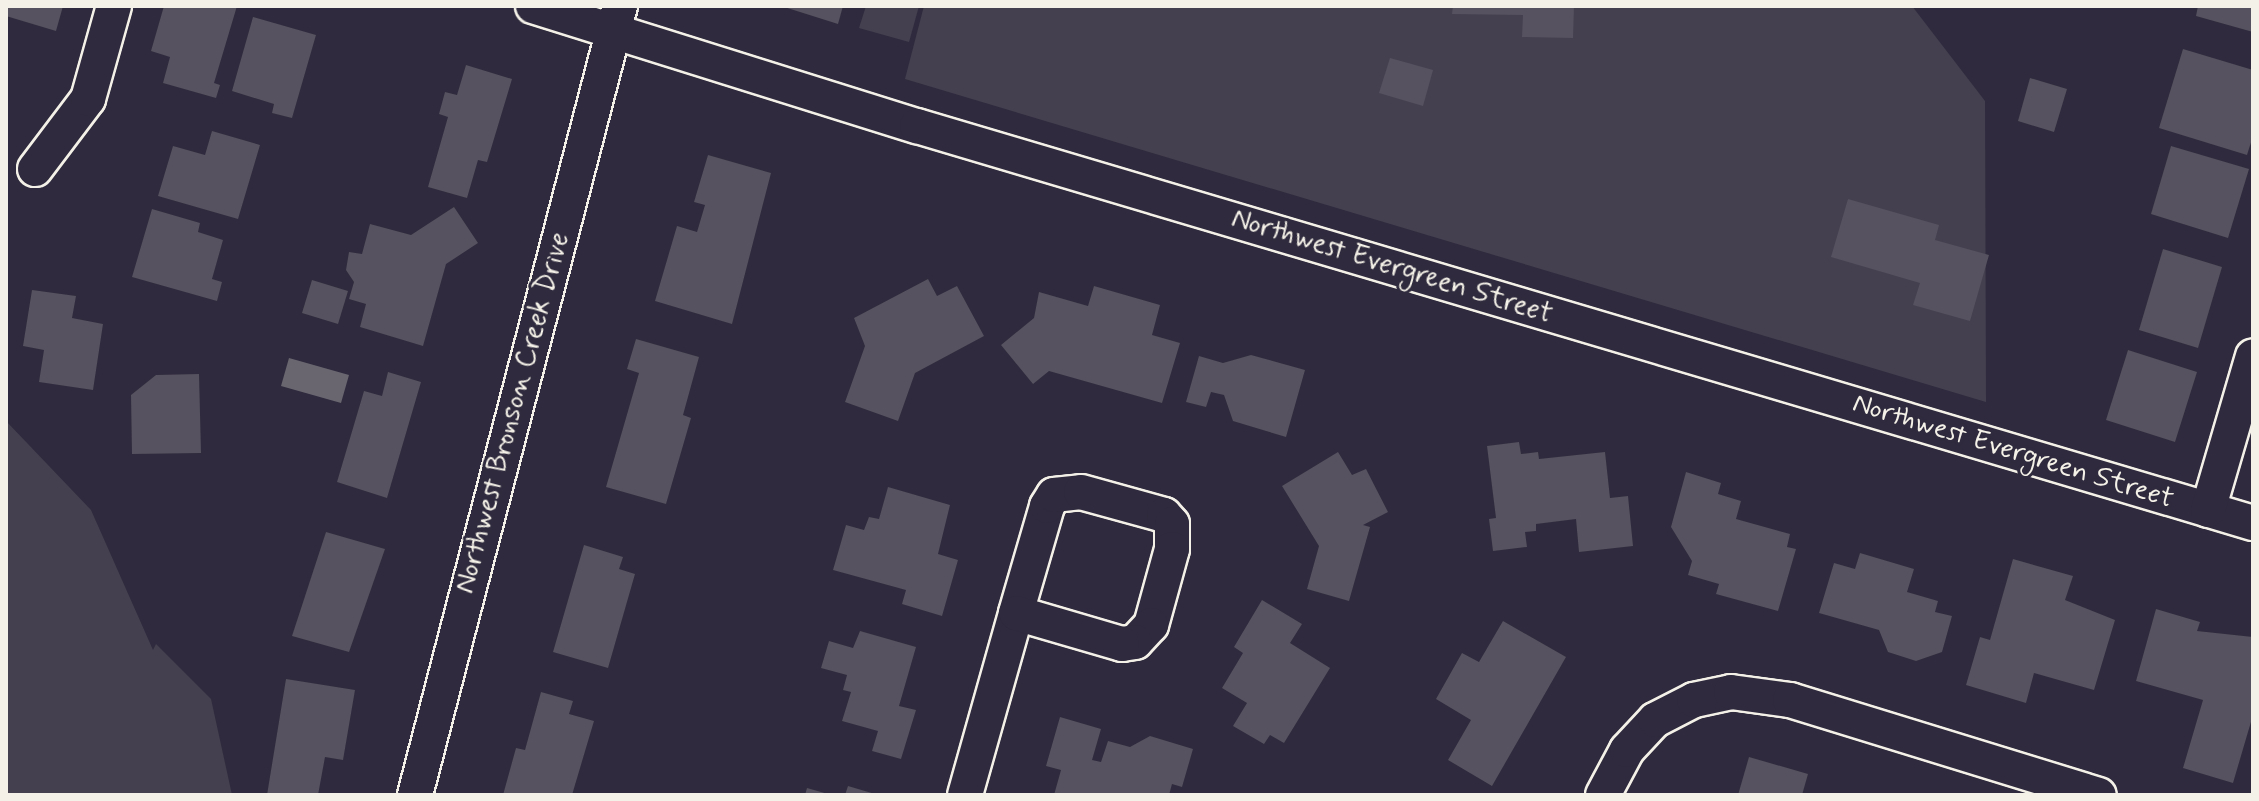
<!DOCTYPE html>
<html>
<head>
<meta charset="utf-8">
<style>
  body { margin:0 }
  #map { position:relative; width:2259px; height:801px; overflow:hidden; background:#2f2a3d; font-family:Mynerve,sans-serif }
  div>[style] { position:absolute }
  .green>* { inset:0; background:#454050 }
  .water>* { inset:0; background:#6a6670 }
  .building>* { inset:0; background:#56525f }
  .roads { filter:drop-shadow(2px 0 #f4f1e8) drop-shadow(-2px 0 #f4f1e8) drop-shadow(0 2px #f4f1e8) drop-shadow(0 -2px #f4f1e8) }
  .street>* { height:34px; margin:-17px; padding:0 17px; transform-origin:17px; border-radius:17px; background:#2f2a3d }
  span { translate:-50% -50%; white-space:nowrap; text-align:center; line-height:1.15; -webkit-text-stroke:6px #2f2a3d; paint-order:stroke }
  .street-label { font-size:28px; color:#f4f1e8 }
  .frame { position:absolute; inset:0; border:8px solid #f4f1e8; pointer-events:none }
</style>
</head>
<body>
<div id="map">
  <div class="green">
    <div style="clip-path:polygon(866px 6px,919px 6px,909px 42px,859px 28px)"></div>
    <div style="clip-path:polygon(924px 6px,1912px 6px,1985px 101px,1986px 402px,905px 79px)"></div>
    <div style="clip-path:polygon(6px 421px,91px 510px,153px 650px,156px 644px,211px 699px,232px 795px,6px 795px)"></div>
  </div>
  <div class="water">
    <div style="clip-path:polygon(289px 358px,349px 375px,341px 403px,281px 386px)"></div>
  </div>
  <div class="building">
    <div style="clip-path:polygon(6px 6px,63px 6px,56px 31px,6px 16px)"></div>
    <div style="clip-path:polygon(164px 6px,237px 6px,214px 83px,220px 85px,216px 98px,163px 83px,170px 57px,151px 51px)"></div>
    <div style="clip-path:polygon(781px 6px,843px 6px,838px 24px)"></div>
    <div style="clip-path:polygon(1453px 6px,1574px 6px,1573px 38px,1522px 37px,1523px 15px,1452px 14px)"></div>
    <div style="clip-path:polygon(2198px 6px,2253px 6px,2253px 32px,2196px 16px)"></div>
    <div style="clip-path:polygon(253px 17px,316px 35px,292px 118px,272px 113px,274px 104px,232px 91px)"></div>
    <div style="clip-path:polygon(2183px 49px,2253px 70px,2253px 136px,2247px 155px,2159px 128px)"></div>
    <div style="clip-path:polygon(1390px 58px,1433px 70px,1423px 106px,1379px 93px)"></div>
    <div style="clip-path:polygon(466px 65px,512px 79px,487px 162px,478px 160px,467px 198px,428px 187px,448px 117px,439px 114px,445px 92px,457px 95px)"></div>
    <div style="clip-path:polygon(2030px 78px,2067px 89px,2054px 132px,2018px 121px)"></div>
    <div style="clip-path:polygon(212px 131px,260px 145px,238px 219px,158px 196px,173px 146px,205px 155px)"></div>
    <div style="clip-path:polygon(2171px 146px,2249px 169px,2228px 238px,2151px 214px)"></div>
    <div style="clip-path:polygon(708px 155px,771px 173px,732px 324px,655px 301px,677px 226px,697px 232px,705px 205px,694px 202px)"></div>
    <div style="clip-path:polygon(1848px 199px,1939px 225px,1935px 240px,1989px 255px,1970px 321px,1913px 305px,1920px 283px,1831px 257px)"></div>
    <div style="clip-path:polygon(454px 207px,478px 243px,446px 264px,423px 346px,360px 327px,366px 304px,349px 299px,354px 282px,346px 270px,349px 252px,362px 254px,370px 224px,411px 235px)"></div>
    <div style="clip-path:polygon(152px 209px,200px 223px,198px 232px,223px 240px,212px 279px,222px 282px,217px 301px,132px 277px)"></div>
    <div style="clip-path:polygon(2163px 249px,2222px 267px,2198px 348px,2139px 330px)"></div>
    <div style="clip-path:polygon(928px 279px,937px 296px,957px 286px,984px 336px,915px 373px,898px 421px,845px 402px,865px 346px,854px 318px)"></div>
    <div style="clip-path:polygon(312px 280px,348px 291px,338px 324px,302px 313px)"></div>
    <div style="clip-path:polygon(1094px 286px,1160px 305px,1152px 335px,1180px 343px,1162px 403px,1049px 371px,1033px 384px,1001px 345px,1034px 318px,1039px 292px,1088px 306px)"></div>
    <div style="clip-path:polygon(32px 290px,76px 296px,72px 318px,103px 324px,93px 390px,39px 382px,44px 350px,23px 346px)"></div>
    <div style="clip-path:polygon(636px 339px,699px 357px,683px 415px,691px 418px,666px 504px,606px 487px,639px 373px,627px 369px)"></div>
    <div style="clip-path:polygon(2128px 350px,2197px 372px,2175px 442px,2106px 420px)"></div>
    <div style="clip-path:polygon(1251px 355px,1305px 370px,1286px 437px,1233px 421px,1224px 395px,1211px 392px,1206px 407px,1186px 402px,1199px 356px,1223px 363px)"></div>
    <div style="clip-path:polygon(388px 372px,421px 382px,387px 498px,337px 482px,364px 391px,382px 396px)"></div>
    <div style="clip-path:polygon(199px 374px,201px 453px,132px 454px,131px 395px,156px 375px)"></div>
    <div style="clip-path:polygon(1519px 442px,1521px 454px,1538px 452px,1539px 459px,1605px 452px,1610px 498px,1628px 496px,1633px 546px,1579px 552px,1576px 519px,1536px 524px,1536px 531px,1525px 532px,1527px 547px,1493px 551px,1489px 519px,1496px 518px,1487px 446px)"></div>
    <div style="clip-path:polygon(1338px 452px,1352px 475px,1366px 469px,1388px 512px,1363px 525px,1370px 527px,1349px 601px,1307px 589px,1319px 546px,1282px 486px)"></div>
    <div style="clip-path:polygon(1686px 472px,1721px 483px,1718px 494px,1741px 501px,1736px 519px,1790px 534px,1787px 547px,1796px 549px,1778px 611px,1716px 594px,1719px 584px,1688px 575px,1692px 561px,1671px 527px)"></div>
    <div style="clip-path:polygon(888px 487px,950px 505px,938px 554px,958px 560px,942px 616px,902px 604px,906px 590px,833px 570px,846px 525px,864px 530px,869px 517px,879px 519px)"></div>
    <div style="clip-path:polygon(326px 532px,385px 549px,349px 652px,292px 636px)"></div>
    <div style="clip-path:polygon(584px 545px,623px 557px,619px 569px,635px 574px,608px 668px,553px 652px)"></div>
    <div style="clip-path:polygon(1860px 553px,1914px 569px,1907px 592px,1938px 601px,1935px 612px,1952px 616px,1942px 652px,1916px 661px,1888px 652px,1879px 630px,1819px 613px,1834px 563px,1855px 569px)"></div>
    <div style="clip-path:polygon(2013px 559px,2073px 576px,2065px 600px,2115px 620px,2094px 690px,2034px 673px,2026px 703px,1966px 685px,1980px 637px,1990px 640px)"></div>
    <div style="clip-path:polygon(1262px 600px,1302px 624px,1290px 643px,1330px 668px,1284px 743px,1270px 735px,1264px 744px,1233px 726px,1247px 703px,1222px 688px,1243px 653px,1234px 647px)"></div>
    <div style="clip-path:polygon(2156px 609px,2200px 622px,2197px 631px,2253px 637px,2253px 715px,2233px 783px,2183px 768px,2203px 700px,2136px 681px)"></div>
    <div style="clip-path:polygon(1503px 621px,1566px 657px,1492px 786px,1448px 760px,1471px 720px,1436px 699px,1462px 653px,1479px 662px)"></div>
    <div style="clip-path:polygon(860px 631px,916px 647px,899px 706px,916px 710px,901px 759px,872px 751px,878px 731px,842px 721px,851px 692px,843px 690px,847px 675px,821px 668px,829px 641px,853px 648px)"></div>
    <div style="clip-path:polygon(286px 679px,355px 690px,343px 760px,325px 757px,318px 795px,267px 795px)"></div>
    <div style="clip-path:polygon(541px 692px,573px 701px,569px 714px,594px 721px,572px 795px,503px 795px,516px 748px,525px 750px)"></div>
    <div style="clip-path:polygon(1060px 717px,1101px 729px,1092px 760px,1101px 762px,1108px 741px,1130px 747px,1150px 736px,1193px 749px,1182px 787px,1172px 784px,1169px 795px,1054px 795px,1061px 770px,1046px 766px)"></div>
    <div style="clip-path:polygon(1749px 757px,1808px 774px,1802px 795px,1738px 795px)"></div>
    <div style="clip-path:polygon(848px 786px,875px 794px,875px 795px,845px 795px)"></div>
    <div style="clip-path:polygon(807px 788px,828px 794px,828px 795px,805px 795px)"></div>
  </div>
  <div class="roads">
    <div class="street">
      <div style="left:533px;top:6px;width:402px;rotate:17.4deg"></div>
      <div style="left:917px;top:126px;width:1394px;rotate:16.55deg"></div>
      <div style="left:35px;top:169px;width:88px;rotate:-52.9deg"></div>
      <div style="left:88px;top:99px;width:97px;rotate:-74.4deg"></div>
      <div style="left:2208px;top:510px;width:160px;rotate:-73.7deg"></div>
      <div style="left:415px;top:795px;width:815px;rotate:-75.44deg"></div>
      <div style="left:965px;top:795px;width:189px;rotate:-74.3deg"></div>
      <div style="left:1016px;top:613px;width:111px;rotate:-73.8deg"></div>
      <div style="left:1047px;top:506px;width:13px;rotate:-58deg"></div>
      <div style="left:1054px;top:495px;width:27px;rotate:-6deg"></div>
      <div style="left:1081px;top:492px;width:86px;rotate:15.5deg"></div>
      <div style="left:1164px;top:515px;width:12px;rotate:48deg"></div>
      <div style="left:1172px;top:524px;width:25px;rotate:90deg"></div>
      <div style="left:1172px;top:549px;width:79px;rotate:105.4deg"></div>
      <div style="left:1151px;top:625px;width:23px;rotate:133deg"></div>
      <div style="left:1135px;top:642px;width:13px;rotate:171deg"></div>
      <div style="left:1122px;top:644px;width:110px;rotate:-163.7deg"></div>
      <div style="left:1603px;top:795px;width:51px;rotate:-61.9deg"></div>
      <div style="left:1627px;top:750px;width:41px;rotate:-47deg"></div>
      <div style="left:1655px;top:720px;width:44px;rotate:-27.1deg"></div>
      <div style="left:1694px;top:700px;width:38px;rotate:-12deg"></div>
      <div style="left:1731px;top:692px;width:60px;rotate:7.7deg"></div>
      <div style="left:1790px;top:700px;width:323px;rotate:17.1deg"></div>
    </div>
  </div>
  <div class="street-label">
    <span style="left:1392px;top:267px;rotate:17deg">Northwest Evergreen Street</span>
    <span style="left:513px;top:413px;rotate:-75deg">Northwest Bronson Creek Drive</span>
    <span style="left:2013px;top:452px;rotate:17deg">Northwest Evergreen Street</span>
  </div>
  <div class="frame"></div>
</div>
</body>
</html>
